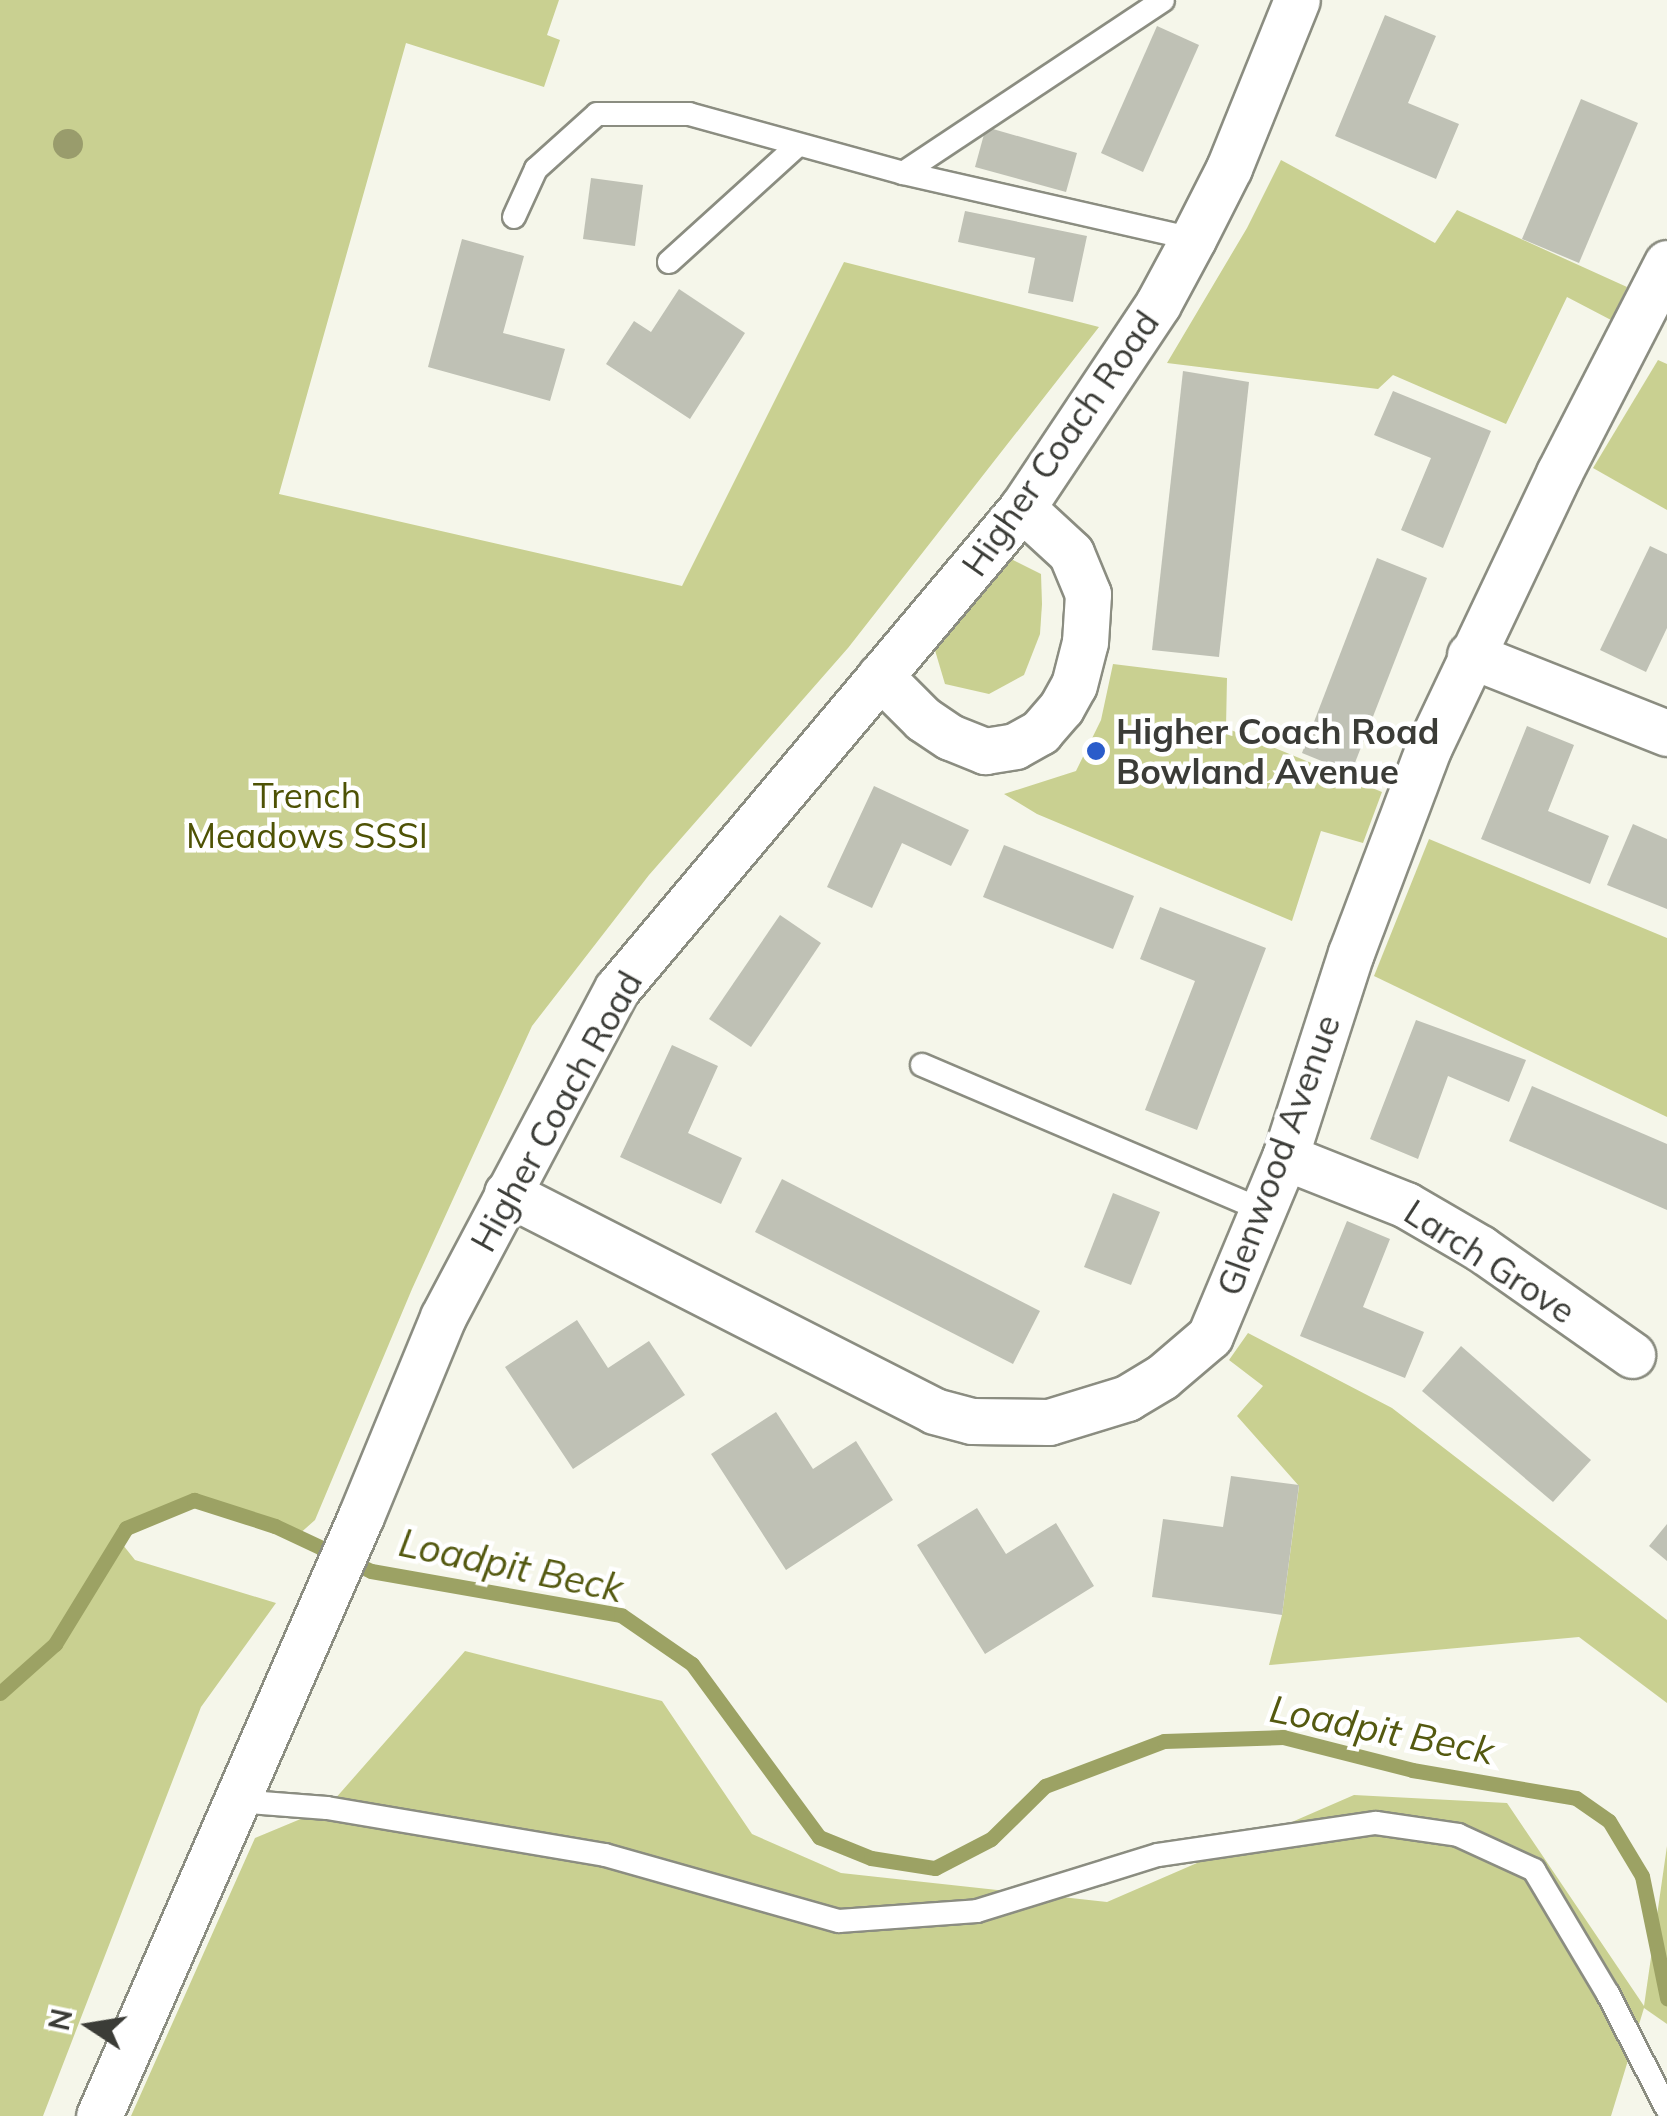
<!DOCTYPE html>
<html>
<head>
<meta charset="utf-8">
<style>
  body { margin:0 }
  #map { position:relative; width:1667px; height:2116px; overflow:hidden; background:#f5f6ea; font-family:Mulish,sans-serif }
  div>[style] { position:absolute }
  .green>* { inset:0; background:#c9d091 }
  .stream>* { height:15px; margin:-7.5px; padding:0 7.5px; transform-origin:7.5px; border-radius:7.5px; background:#9ca264 }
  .building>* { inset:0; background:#bfc1b5 }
  .roads { filter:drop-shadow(2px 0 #8b8d81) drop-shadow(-2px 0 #8b8d81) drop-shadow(0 2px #8b8d81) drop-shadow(0 -2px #8b8d81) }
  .lane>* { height:22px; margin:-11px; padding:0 11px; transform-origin:11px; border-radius:11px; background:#fff }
  .street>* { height:45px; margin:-22.5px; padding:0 22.5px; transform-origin:22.5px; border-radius:22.5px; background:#fff }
  .trees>* { width:30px; height:30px; margin:-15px; border-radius:50%; background:#999c6c }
  .dots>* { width:28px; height:28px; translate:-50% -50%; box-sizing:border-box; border:5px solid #fff; border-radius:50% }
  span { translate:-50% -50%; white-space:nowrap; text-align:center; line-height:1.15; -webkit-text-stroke:9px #fff; paint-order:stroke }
  .street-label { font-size:35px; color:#3b3c37 }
  .poi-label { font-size:35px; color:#3b3c37; font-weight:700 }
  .left { translate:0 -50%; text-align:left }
  .park-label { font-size:35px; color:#4e5205 }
  .water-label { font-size:38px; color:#545910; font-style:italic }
  .north { position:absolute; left:40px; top:1976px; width:100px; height:100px; -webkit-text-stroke:8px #fff; paint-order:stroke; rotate:282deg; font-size:28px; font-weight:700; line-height:40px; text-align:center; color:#3b3c37 }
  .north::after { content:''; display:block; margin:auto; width:35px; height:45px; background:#3b3c37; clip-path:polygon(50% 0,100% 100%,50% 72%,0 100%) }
</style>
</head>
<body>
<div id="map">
  <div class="green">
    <div style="clip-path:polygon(0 0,559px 0,547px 35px,560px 40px,544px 87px,406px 43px,279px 494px,682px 586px,844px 262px,1099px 327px,848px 648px,649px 875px,532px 1026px,412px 1289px,315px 1520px,297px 1536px,205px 1503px,126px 1528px,119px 1540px,135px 1560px,276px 1603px,201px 1707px,43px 2116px,0 2116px)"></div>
    <div style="clip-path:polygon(1281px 160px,1435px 243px,1457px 210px,1627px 287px,1611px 320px,1567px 297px,1506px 424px,1393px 375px,1378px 389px,1167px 363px,1247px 228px)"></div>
    <div style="clip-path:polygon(1658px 360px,1667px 364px,1667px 510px,1593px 468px)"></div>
    <div style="clip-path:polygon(992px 559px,1011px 559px,1041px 574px,1042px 604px,1040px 634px,1024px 675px,989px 694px,945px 684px,934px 647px)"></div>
    <div style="clip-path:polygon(1113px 664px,1227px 678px,1226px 728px,1382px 792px,1363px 843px,1321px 831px,1292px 921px,1037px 814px,1004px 794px,1076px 771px,1101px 720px)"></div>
    <div style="clip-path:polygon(1429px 839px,1667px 938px,1667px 1117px,1374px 976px)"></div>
    <div style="clip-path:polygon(1248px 1333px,1392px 1408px,1667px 1620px,1667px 1703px,1579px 1637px,1269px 1665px,1282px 1615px,1299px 1486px,1237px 1416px,1263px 1386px,1229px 1360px)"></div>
    <div style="clip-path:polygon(465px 1651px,662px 1701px,752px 1834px,841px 1873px,1107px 1902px,1354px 1795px,1507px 1803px,1644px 2006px,1667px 1846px,1667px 2024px,1644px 2008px,1611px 2116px,131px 2116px,255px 1838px,327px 1808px)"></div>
  </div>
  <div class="stream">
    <div style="left:0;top:1693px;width:74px;rotate:-41.7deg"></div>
    <div style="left:55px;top:1644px;width:136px;rotate:-58.5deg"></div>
    <div style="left:126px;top:1528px;width:74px;rotate:-22.4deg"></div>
    <div style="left:194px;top:1500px;width:85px;rotate:17.8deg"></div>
    <div style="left:275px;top:1526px;width:106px;rotate:25.1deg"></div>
    <div style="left:371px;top:1571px;width:254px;rotate:10deg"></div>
    <div style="left:621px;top:1615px;width:86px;rotate:34.6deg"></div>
    <div style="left:692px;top:1664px;width:215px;rotate:53.7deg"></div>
    <div style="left:819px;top:1837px;width:56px;rotate:22deg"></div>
    <div style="left:871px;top:1858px;width:65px;rotate:8.9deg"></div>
    <div style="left:935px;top:1868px;width:63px;rotate:-27.4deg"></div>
    <div style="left:991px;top:1839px;width:76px;rotate:-44.5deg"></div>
    <div style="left:1045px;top:1786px;width:127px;rotate:-20.7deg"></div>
    <div style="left:1164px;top:1741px;width:119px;rotate:-1.9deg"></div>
    <div style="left:1283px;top:1737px;width:133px;rotate:14.3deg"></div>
    <div style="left:1412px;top:1770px;width:166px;rotate:9.7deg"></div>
    <div style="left:1576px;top:1798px;width:40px;rotate:34.9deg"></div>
    <div style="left:1609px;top:1821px;width:64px;rotate:59deg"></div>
    <div style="left:1642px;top:1876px;width:125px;rotate:78.4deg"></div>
  </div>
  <div class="building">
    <div style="clip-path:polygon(1385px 15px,1436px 36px,1408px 103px,1459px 124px,1436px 179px,1335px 136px)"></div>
    <div style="clip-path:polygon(1157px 26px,1199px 45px,1143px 172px,1101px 153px)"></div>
    <div style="clip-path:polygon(1581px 99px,1638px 123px,1579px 263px,1522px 239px)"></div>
    <div style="clip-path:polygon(986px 127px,1077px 153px,1066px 192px,975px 167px)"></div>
    <div style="clip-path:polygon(591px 178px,643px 185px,635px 246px,583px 239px)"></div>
    <div style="clip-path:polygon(965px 211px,1087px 236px,1073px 302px,1028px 293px,1035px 258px,958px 242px)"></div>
    <div style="clip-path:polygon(462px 239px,524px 256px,503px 333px,565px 349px,550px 401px,428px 367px)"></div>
    <div style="clip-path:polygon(679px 289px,745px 333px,690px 419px,606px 364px,634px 321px,651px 332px)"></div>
    <div style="clip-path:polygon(1183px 371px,1249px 382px,1219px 657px,1152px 650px)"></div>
    <div style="clip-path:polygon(1393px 391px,1491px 431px,1443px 548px,1401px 530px,1431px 458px,1374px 435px)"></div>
    <div style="clip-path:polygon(1650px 546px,1667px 554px,1667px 628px,1646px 672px,1600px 650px)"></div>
    <div style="clip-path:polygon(1377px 558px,1427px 578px,1351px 773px,1302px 753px)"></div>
    <div style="clip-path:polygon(1527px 726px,1574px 745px,1548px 811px,1609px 836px,1590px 884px,1481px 839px)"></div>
    <div style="clip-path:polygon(874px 786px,969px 830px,951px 866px,902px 843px,872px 908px,827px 887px)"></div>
    <div style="clip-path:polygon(1633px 824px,1667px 839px,1667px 909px,1607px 885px)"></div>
    <div style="clip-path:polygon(1004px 845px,1134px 896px,1113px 949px,983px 897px)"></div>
    <div style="clip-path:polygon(1160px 907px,1266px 948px,1197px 1130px,1145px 1110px,1195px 981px,1140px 959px)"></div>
    <div style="clip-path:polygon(780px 915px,821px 943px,751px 1047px,709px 1019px)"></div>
    <div style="clip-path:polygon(1416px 1020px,1526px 1060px,1509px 1102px,1448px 1076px,1418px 1159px,1370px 1139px)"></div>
    <div style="clip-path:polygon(672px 1045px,718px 1066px,688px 1133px,742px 1158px,721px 1204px,620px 1157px)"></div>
    <div style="clip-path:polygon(1532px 1086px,1667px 1144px,1667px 1210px,1509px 1141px)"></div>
    <div style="clip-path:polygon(782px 1179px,1040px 1311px,1013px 1364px,755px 1232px)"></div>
    <div style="clip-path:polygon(1113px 1193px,1160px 1212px,1131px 1285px,1084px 1267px)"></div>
    <div style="clip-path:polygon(1347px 1221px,1390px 1239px,1363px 1307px,1424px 1332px,1405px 1378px,1300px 1336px)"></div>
    <div style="clip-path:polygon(577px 1320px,608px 1368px,649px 1341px,685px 1395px,573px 1469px,505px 1367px)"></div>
    <div style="clip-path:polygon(1461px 1346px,1591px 1460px,1553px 1502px,1422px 1391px)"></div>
    <div style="clip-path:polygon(776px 1412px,813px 1469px,856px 1441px,893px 1500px,786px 1570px,711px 1454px)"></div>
    <div style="clip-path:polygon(1231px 1476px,1299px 1485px,1282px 1615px,1152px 1597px,1163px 1519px,1223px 1527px)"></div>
    <div style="clip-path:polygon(977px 1508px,1006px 1554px,1056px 1523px,1094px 1586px,985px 1654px,917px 1545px)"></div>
    <div style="clip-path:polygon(1667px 1524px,1667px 1561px,1649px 1546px)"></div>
  </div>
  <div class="roads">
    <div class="lane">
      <div style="left:903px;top:173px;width:312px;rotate:-33.6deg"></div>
      <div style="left:514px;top:217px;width:53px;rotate:-65.4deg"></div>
      <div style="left:536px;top:169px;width:82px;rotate:-42deg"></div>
      <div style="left:597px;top:114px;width:92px"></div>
      <div style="left:689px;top:114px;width:222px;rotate:15.4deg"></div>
      <div style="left:903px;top:173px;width:297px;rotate:12.8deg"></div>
      <div style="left:669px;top:262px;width:174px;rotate:-42.2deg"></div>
      <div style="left:922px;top:1065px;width:373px;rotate:23.1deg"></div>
      <div style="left:236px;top:1801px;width:91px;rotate:4.4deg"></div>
      <div style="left:327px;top:1808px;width:282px;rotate:9.6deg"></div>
      <div style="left:605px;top:1855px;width:243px;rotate:15.8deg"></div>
      <div style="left:839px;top:1921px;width:138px;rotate:-4.1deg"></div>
      <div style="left:977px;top:1911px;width:189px;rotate:-17.2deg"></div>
      <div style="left:1158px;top:1855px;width:220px;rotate:-8.4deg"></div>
      <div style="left:1376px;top:1823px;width:83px;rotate:8.3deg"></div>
      <div style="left:1458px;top:1835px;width:84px;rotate:24.7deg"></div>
      <div style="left:1534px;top:1870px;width:144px;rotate:59.2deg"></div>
      <div style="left:1608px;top:1994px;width:129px;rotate:62.8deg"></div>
    </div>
    <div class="street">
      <div style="left:1470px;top:655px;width:212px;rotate:21.6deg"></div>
      <div style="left:880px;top:676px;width:61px;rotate:45deg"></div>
      <div style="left:923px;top:719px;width:32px;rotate:34deg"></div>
      <div style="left:950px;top:737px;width:38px;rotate:22deg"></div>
      <div style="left:985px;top:751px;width:30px;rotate:-9deg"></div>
      <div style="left:1015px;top:746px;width:29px;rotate:-29deg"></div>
      <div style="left:1040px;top:732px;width:32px;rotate:-49deg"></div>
      <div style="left:1061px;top:708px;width:26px;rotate:-61deg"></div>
      <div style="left:1074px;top:685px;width:44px;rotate:-75.7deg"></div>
      <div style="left:1085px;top:642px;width:48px;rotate:-86.4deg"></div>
      <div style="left:1088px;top:594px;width:44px;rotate:-112.5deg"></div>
      <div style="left:1071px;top:553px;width:67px;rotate:-137.4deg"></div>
      <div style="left:1285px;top:1157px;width:130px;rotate:21.6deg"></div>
      <div style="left:1406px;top:1205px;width:86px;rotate:30.2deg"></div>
      <div style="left:1480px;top:1248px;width:186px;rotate:35.1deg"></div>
      <div style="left:507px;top:1193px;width:479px;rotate:27deg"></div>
      <div style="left:934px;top:1411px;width:39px;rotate:15deg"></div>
      <div style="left:972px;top:1421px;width:77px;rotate:0.7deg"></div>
      <div style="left:1049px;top:1422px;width:82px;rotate:-17.1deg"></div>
      <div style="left:1127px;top:1398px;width:41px;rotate:-31deg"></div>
      <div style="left:1162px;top:1377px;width:63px;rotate:-40.5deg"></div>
      <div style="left:1210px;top:1336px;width:194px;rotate:-67.3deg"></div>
      <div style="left:1285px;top:1157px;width:214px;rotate:-72.1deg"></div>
      <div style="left:1351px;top:953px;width:220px;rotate:-69.3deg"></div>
      <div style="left:1429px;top:747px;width:303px;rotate:-64.6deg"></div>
      <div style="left:1559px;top:473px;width:236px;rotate:-62.8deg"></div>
      <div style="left:99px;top:2116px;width:655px;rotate:-66.41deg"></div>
      <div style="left:361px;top:1516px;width:215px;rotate:-67.6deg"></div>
      <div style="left:443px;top:1317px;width:371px;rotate:-62.1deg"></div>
      <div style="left:617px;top:989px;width:629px;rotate:-49.9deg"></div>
      <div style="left:1022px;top:508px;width:245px;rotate:-56.3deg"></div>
      <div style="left:1158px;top:304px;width:74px;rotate:-61.7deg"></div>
      <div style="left:1193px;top:239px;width:80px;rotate:-63.1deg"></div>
      <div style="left:1229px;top:168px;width:181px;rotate:-68deg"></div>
    </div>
  </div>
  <div class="trees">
    <div style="left:68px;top:144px"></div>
  </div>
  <div class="dots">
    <div style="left:1096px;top:751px;background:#2a5cca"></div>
  </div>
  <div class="street-label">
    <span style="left:1060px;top:443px;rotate:-55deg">Higher Coach Road</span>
    <span style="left:556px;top:1111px;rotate:-61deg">Higher Coach Road</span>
    <span style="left:1278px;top:1155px;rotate:-70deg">Glenwood Avenue</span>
    <span style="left:1490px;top:1261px;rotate:33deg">Larch Grove</span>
  </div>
  <div class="poi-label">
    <span class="left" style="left:1116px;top:751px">Higher Coach Road<br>Bowland Avenue</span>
  </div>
  <div class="park-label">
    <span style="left:307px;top:815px">Trench<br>Meadows SSSI</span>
  </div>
  <div class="water-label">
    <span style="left:511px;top:1566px;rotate:12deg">Loadpit Beck</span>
    <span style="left:1382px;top:1730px;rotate:11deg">Loadpit Beck</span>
  </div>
  <div class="north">N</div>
</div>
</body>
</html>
